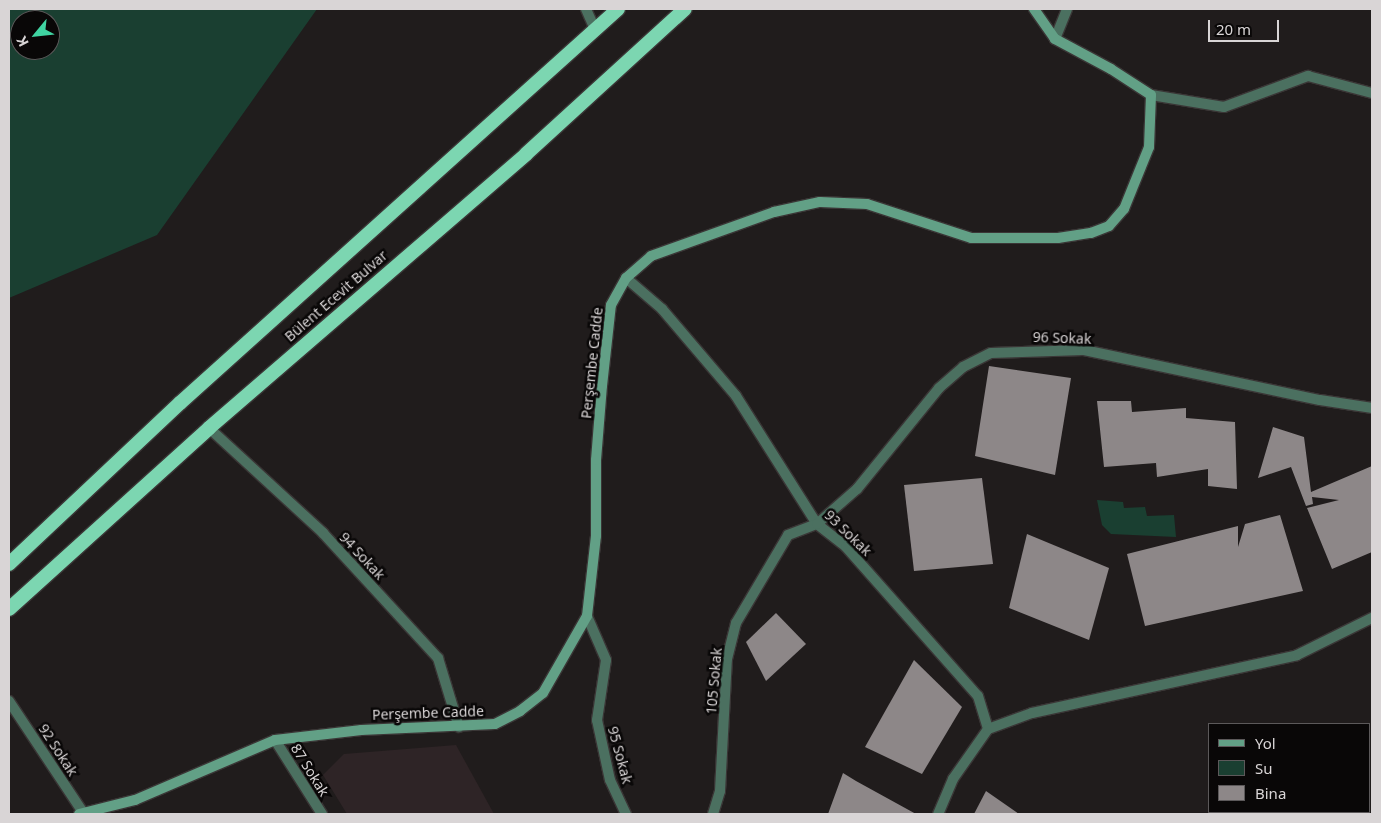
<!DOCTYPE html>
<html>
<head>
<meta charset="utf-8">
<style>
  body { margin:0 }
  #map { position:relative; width:1381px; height:823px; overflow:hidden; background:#201c1c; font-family:"Noto Sans",sans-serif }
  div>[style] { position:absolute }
  .built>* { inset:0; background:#2e2426 }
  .water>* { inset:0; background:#1a3f31 }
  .building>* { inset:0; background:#8d8788 }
  .roads { filter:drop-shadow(1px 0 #3a3636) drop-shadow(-1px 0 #3a3636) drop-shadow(0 1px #3a3636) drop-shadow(0 -1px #3a3636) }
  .minor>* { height:10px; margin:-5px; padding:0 5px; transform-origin:5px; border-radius:5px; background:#4b7060 }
  .tertiary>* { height:10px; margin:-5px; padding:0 5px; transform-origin:5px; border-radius:5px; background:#4b7060 }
  .secondary>* { height:10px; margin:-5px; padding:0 5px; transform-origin:5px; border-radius:5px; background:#62a086 }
  .trunk>* { height:14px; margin:-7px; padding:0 7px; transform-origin:7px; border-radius:7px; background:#7cd6b1 }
  span { translate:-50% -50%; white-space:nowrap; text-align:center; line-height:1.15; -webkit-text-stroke:5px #090707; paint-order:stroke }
  .street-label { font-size:14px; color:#d9d5d6 }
  .frame { position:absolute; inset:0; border:10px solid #d9d5d6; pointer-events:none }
  .legend { position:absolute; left:1208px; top:723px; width:162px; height:90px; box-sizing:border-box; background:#090707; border:1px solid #5c595a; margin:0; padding:6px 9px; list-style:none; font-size:15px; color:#d9d5d6 }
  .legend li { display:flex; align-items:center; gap:10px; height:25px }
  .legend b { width:25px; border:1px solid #5c595a }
  .north { position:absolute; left:10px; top:10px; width:50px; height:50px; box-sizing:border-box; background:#090707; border:1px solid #5c595a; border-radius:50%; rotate:242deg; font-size:14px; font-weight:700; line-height:20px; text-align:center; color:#d9d5d6 }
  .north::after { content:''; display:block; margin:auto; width:18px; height:22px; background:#40d4a2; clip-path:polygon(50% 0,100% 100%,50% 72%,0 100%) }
  .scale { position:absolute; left:1208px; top:20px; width:71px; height:22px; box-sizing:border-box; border:2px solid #d9d5d6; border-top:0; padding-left:6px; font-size:15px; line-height:18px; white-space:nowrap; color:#d9d5d6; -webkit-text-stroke:4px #090707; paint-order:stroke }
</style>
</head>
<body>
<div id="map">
  <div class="built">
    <div style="clip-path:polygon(456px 745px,494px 814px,347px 814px,323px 775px,344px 754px)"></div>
  </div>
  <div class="water">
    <div style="clip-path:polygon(evenodd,9px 9px,317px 9px,157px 235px,9px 298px,9px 9px,20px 20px,50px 20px,50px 50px,20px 50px,20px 20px)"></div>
    <div style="clip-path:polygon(1097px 500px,1123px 502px,1124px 508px,1145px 507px,1147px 516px,1174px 515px,1176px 537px,1111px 534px,1102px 525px)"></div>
  </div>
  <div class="building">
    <div style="clip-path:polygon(989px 366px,1071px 378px,1055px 475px,975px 456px)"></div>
    <div style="clip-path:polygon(1097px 401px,1131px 401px,1132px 412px,1186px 408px,1186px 418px,1235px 422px,1237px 489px,1208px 486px,1208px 469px,1157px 477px,1156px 463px,1104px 467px)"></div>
    <div style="clip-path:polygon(1273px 427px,1304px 437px,1311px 492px,1372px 466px,1372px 552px,1332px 569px,1307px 508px,1339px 500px,1312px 497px,1313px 504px,1306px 506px,1291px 467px,1258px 478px)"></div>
    <div style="clip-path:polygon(982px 478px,993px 564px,914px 571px,904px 485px)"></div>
    <div style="clip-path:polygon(1280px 515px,1303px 591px,1145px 626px,1127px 554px,1238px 526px,1238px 547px,1245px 524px)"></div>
    <div style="clip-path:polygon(1027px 534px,1109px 568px,1089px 640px,1009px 608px)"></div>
    <div style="clip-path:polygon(776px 613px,806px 644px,766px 681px,746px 642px)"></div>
    <div style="clip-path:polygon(914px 660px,962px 707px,922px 774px,865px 747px)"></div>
    <div style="clip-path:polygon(843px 773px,856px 781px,916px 814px,828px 814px)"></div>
    <div style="clip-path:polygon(986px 791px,1019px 814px,974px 814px)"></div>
  </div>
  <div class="roads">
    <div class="minor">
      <div style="left:586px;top:9px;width:22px;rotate:66deg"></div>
      <div style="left:1055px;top:39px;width:32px;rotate:-68deg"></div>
      <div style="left:626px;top:278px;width:48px;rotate:40.7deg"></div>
      <div style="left:662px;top:309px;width:114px;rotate:49.6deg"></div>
      <div style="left:736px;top:396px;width:151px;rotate:57.7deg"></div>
      <div style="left:817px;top:524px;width:37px;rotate:38deg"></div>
      <div style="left:846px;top:547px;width:199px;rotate:48.5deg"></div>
      <div style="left:978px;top:696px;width:34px;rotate:73deg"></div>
      <div style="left:988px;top:729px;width:61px;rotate:125deg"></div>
      <div style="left:953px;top:779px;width:38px;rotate:113deg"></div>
      <div style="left:209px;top:428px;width:155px;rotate:42.6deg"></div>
      <div style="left:323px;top:533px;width:170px;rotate:47.4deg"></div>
      <div style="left:438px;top:658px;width:72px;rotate:73.1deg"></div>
      <div style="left:587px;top:616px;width:48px;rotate:66.6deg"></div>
      <div style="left:606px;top:660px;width:61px;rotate:98.5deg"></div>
      <div style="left:597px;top:720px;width:61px;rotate:77.8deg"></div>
      <div style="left:610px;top:780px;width:38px;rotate:65deg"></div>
      <div style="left:9px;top:701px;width:136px;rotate:56.4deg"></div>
      <div style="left:988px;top:729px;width:47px;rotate:-20deg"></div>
      <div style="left:1032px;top:713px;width:271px;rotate:-12.3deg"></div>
      <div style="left:1297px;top:655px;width:84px;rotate:-26.3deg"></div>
      <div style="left:275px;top:740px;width:88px;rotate:57.6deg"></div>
      <div style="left:713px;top:814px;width:24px;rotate:-73deg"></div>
      <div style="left:720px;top:791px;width:132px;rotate:-87deg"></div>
      <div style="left:727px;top:659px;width:37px;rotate:-76deg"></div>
      <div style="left:736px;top:623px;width:102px;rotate:-59.4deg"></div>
      <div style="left:788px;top:535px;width:31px;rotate:-21deg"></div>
      <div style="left:817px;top:524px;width:53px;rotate:-41.2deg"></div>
      <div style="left:857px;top:489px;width:130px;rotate:-50.9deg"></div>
      <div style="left:939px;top:388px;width:32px;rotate:-41deg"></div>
      <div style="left:963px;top:367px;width:31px;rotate:-27deg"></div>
      <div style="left:991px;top:353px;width:93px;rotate:-1.8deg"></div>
      <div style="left:1084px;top:350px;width:241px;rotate:12deg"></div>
      <div style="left:1320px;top:400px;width:53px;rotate:8.7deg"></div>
    </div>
    <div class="tertiary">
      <div style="left:1151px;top:95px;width:74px;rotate:9.3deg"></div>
      <div style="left:1224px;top:107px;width:90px;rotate:-20.3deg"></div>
      <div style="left:1308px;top:76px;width:66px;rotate:14.9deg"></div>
    </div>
    <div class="secondary">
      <div style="left:79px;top:814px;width:58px;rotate:-14deg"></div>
      <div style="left:135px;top:800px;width:152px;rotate:-23.2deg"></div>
      <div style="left:275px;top:740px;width:87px;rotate:-6.6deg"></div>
      <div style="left:361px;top:730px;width:134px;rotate:-2.6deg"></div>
      <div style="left:495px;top:724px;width:28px;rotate:-27deg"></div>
      <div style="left:520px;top:711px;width:29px;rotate:-38deg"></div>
      <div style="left:543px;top:693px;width:89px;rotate:-60.3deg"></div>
      <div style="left:587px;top:616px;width:81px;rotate:-83.6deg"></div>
      <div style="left:596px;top:536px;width:76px;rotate:-90deg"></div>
      <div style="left:596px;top:460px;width:74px;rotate:-85.4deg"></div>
      <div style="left:602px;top:386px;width:81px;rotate:-83.7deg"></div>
      <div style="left:611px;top:305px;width:31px;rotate:-61deg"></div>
      <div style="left:626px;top:278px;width:33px;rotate:-41deg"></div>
      <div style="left:651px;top:256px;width:131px;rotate:-19.7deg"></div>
      <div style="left:774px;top:212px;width:47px;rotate:-12.3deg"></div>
      <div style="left:820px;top:202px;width:47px;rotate:2.4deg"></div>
      <div style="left:867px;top:204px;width:109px;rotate:18.1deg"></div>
      <div style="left:971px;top:238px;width:87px"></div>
      <div style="left:1058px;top:238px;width:33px;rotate:-9deg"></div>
      <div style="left:1091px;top:233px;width:19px;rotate:-21deg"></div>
      <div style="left:1109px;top:226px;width:23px;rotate:-49deg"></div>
      <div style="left:1124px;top:209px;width:67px;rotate:-68deg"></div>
      <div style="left:1149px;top:147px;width:52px;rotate:-87.8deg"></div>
      <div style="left:1151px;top:95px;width:48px;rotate:-147deg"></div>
      <div style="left:1111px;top:69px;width:64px;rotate:-151.8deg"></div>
      <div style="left:1055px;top:39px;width:37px;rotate:-125deg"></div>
    </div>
    <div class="trunk">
      <div style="left:9px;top:564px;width:235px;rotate:-43.3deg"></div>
      <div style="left:180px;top:403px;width:589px;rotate:-41.97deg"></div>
      <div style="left:9px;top:609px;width:270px;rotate:-42.1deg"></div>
      <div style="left:209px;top:428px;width:419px;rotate:-40.8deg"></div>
      <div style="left:526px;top:154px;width:215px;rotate:-42.4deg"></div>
    </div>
  </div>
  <div class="street-label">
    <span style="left:336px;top:296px;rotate:-41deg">Bülent Ecevit Bulvar</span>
    <span style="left:1062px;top:338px;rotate:2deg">96 Sokak</span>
    <span style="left:592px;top:363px;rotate:-84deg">Perşembe Cadde</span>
    <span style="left:848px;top:533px;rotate:44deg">93 Sokak</span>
    <span style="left:362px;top:556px;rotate:47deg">94 Sokak</span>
    <span style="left:714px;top:681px;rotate:-85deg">105 Sokak</span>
    <span style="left:428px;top:713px;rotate:-2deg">Perşembe Cadde</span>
    <span style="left:58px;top:750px;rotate:57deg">92 Sokak</span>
    <span style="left:620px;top:755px;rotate:75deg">95 Sokak</span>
    <span style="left:310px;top:770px;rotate:58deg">87 Sokak</span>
  </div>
  <div class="frame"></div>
  <ul class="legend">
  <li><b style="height:6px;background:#62a086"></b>Yol</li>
  <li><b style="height:14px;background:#1a3f31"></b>Su</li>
  <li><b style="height:14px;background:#8d8788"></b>Bina</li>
  </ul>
  <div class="north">K</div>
  <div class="scale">20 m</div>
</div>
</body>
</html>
